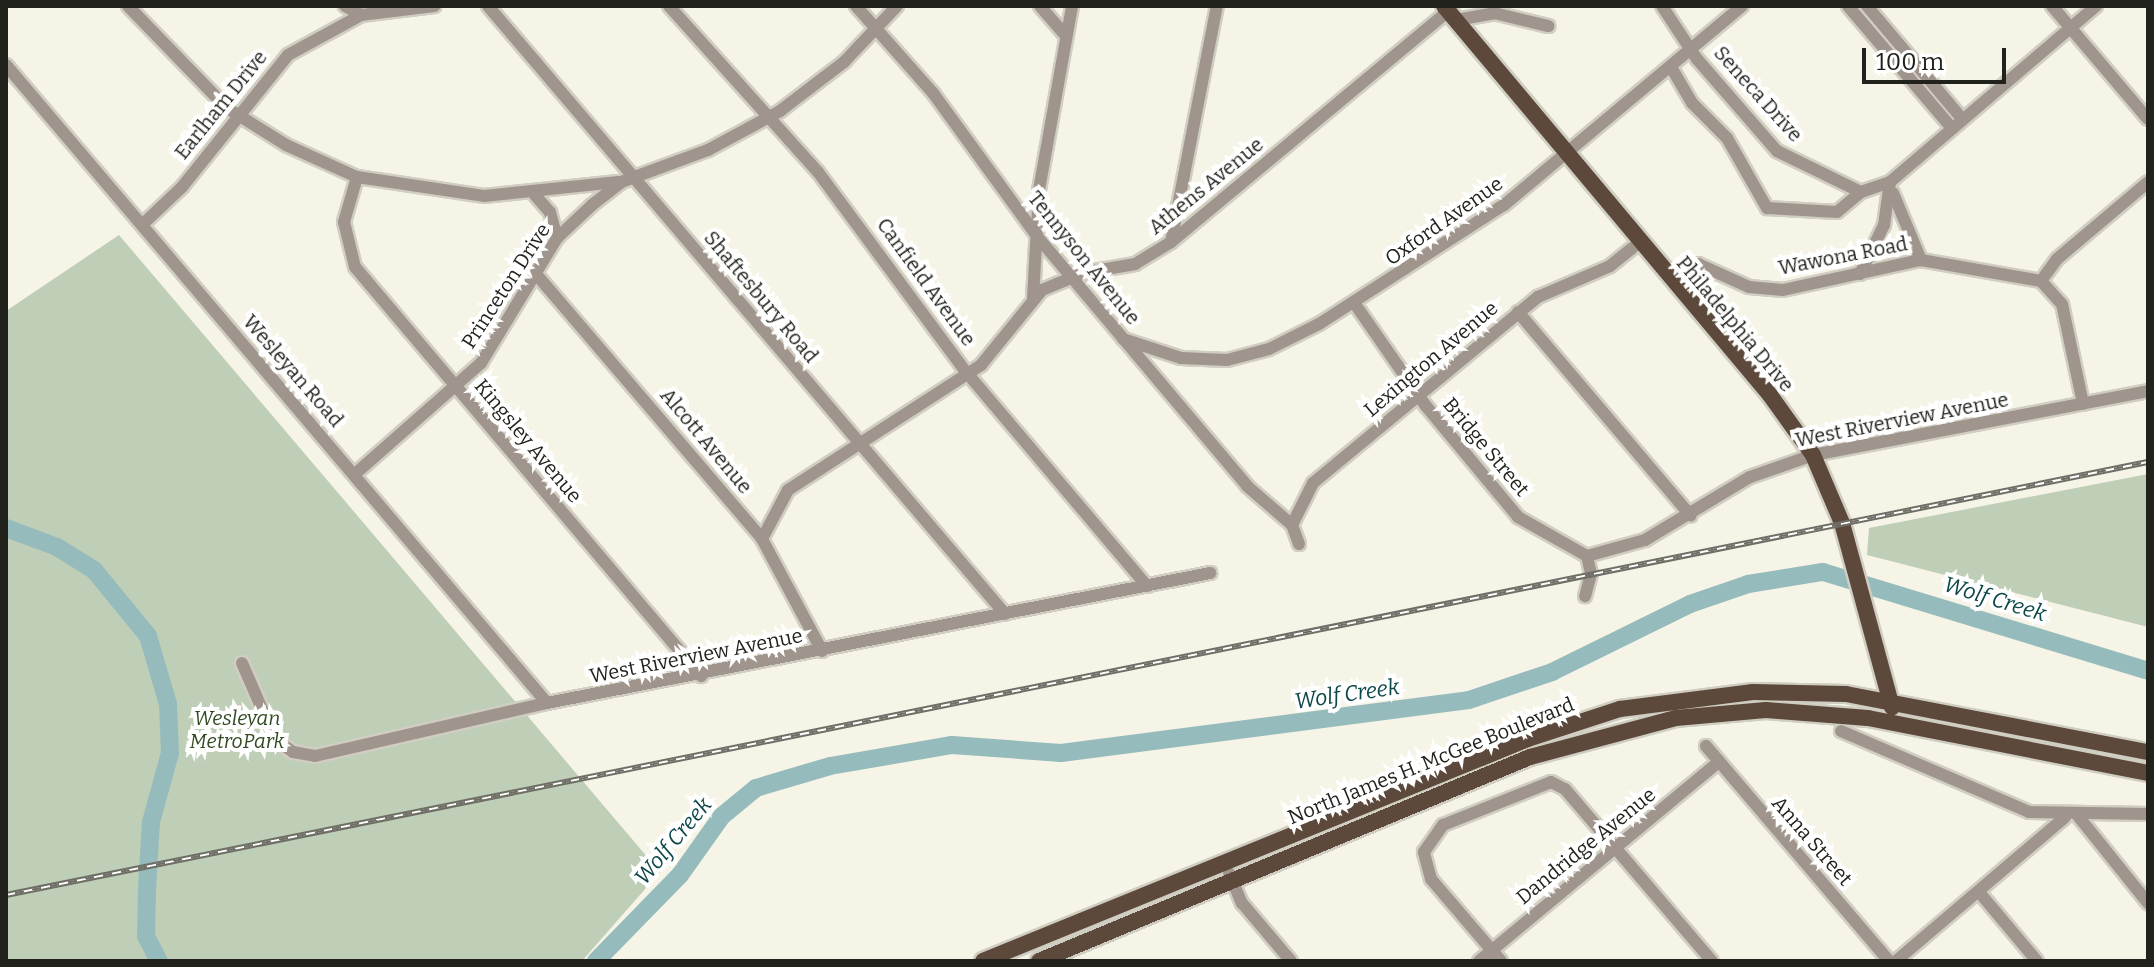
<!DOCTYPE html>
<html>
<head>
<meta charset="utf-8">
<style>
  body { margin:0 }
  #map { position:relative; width:2154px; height:967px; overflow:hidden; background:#f6f4e6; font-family:Bitter,serif }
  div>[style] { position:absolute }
  .green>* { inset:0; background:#bfceb6 }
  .river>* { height:18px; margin:-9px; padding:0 9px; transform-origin:9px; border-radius:9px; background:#96bbbc }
  .roads { filter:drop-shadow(2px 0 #d0cec2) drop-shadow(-2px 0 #d0cec2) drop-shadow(0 2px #d0cec2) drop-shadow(0 -2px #d0cec2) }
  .minor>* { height:12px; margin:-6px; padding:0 6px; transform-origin:6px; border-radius:6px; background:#a0958d }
  .major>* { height:16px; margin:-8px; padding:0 8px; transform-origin:8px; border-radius:8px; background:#5c493b }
  .rail>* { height:6px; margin-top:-3px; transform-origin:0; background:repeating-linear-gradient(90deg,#fff 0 9px,#6f6e66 0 18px); box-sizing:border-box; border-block:2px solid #6f6e66 }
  span { translate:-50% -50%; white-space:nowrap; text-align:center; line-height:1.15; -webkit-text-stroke:8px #fff; paint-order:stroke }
  .street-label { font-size:20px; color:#22221d }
  .park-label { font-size:20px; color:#324a22; font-style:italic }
  .water-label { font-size:22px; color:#0d4749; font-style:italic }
  .frame { position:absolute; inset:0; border:8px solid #22221d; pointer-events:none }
  .scale { position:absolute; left:1862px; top:48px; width:144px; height:36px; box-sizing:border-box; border:4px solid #22221d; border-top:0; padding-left:10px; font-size:24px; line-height:28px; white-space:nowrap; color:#22221d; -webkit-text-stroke:6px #fff; paint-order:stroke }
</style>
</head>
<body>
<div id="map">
  <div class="green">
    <div style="clip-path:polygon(119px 235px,660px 872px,582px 961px,6px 961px,6px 311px)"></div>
    <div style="clip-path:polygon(2148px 474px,2148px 627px,1867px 555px,1869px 528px)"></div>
  </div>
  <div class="river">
    <div style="left:6px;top:528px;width:54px;rotate:20.4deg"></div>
    <div style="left:57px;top:547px;width:44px;rotate:31.9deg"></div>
    <div style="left:94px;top:570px;width:85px;rotate:50.7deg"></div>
    <div style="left:148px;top:636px;width:71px;rotate:73.6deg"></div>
    <div style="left:168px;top:704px;width:49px;rotate:87.7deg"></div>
    <div style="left:170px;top:753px;width:72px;rotate:105.4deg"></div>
    <div style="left:151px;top:822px;width:67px;rotate:93.4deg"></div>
    <div style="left:147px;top:889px;width:47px;rotate:91.2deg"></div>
    <div style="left:146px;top:936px;width:28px;rotate:63deg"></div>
    <div style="left:596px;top:961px;width:120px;rotate:-45.7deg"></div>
    <div style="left:680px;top:875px;width:72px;rotate:-54.6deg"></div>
    <div style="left:722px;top:816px;width:44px;rotate:-39.5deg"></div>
    <div style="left:756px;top:788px;width:77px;rotate:-16.6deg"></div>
    <div style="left:830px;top:766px;width:124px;rotate:-9.8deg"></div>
    <div style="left:952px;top:745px;width:109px;rotate:4.2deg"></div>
    <div style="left:1061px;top:753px;width:411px;rotate:-7.4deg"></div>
    <div style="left:1469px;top:700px;width:88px;rotate:-18.6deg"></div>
    <div style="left:1552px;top:672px;width:154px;rotate:-26.2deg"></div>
    <div style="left:1690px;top:604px;width:61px;rotate:-19deg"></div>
    <div style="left:1748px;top:584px;width:76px;rotate:-9.1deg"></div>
    <div style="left:1823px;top:572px;width:340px;rotate:16.9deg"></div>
  </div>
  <div class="roads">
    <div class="minor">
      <div style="left:128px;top:6px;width:142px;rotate:45.9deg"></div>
      <div style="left:227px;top:108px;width:70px;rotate:32.1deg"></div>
      <div style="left:286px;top:145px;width:78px;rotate:24.3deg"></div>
      <div style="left:357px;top:177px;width:128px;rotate:8.5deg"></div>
      <div style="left:484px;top:196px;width:135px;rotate:-6deg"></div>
      <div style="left:345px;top:6px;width:18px;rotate:29deg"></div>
      <div style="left:488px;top:6px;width:798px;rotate:49.62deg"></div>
      <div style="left:669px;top:6px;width:223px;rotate:48.1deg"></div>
      <div style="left:818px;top:172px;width:250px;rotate:53.5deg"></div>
      <div style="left:967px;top:373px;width:279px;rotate:49.8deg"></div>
      <div style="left:856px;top:6px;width:116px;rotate:48.5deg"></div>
      <div style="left:933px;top:93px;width:175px;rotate:54deg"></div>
      <div style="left:1036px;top:235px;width:328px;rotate:49.9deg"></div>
      <div style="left:1247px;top:486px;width:60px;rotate:40.9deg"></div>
      <div style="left:1040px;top:6px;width:37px;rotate:49deg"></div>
      <div style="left:1662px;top:6px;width:64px;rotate:56.6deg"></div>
      <div style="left:1697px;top:59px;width:122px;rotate:49deg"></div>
      <div style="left:1777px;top:151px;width:93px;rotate:26deg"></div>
      <div style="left:1861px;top:192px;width:31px;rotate:-19deg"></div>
      <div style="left:1890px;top:182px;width:271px;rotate:-40.5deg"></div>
      <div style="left:1848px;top:6px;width:160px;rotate:49.6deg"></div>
      <div style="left:1867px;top:6px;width:148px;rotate:49.9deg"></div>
      <div style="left:2052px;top:6px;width:148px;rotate:49.7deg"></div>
      <div style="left:1456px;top:20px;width:39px;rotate:-10deg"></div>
      <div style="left:1494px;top:13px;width:56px;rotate:13.5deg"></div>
      <div style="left:6px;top:65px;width:836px;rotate:49.7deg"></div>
      <div style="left:1671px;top:67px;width:42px;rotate:59.7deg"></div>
      <div style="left:1692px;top:103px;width:49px;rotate:45deg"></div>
      <div style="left:1727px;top:138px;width:81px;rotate:60.3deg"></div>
      <div style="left:1767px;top:208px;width:70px;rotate:3.3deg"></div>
      <div style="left:1837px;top:212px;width:31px;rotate:-40deg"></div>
      <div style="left:357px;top:177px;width:47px;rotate:106.1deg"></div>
      <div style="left:344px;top:222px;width:46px;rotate:76.3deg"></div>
      <div style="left:355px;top:267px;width:536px;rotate:49.77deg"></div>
      <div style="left:1893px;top:193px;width:73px;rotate:67.3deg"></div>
      <div style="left:535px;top:195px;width:23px;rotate:49deg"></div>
      <div style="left:550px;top:212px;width:27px;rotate:75deg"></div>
      <div style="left:142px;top:225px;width:55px;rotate:-43.5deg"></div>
      <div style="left:182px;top:187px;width:169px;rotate:-51.2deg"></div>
      <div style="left:288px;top:55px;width:83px;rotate:-28.7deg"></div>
      <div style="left:361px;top:15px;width:74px;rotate:-7deg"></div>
      <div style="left:1171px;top:242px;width:240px;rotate:-79deg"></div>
      <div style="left:536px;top:274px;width:348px;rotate:49.5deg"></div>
      <div style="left:762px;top:539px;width:127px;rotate:61.8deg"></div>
      <div style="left:1860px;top:274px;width:55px;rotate:-63.9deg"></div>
      <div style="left:1884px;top:225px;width:43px;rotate:-82.1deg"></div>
      <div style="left:1670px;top:277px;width:31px;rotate:-25deg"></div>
      <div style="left:1698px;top:264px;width:56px;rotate:24.3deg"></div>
      <div style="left:1749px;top:287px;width:34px;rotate:5deg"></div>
      <div style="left:1783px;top:290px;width:141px;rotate:-12.3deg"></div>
      <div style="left:1921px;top:260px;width:122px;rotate:9.9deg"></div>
      <div style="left:2041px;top:281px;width:31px;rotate:48deg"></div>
      <div style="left:2062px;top:304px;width:102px;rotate:78.1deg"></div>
      <div style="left:2041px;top:281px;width:27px;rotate:-54deg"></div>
      <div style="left:2057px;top:259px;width:119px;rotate:-40.2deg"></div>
      <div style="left:1033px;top:298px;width:108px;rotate:-86.8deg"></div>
      <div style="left:1039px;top:190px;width:187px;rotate:-79.8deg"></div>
      <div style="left:1355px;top:304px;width:124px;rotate:55.2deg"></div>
      <div style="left:1426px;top:406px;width:144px;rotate:50.3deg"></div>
      <div style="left:1518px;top:517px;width:79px;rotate:29.5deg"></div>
      <div style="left:1587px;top:556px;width:18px;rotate:77deg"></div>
      <div style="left:1591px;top:574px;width:23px;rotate:105deg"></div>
      <div style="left:1518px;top:312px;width:267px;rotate:49.7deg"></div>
      <div style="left:1123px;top:339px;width:61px;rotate:18.1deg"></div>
      <div style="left:1181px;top:358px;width:46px;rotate:2.5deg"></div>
      <div style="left:1227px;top:360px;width:43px;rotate:-14.7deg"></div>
      <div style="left:1269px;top:349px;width:56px;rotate:-26.6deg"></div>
      <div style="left:1319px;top:324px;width:220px;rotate:-32.8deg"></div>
      <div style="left:1504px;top:205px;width:310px;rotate:-39.9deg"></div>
      <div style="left:355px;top:474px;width:168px;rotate:-41.4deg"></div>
      <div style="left:481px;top:363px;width:146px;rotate:-58.7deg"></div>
      <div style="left:557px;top:238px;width:48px;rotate:-43.3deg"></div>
      <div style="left:592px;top:205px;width:37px;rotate:-38deg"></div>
      <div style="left:621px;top:182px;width:93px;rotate:-20.2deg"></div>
      <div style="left:708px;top:150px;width:82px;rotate:-28.4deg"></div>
      <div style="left:780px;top:111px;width:81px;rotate:-37.4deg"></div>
      <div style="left:844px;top:62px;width:77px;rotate:-46.6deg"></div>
      <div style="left:762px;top:539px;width:55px;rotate:-62deg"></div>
      <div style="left:788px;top:490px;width:230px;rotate:-32.9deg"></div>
      <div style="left:981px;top:365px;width:97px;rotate:-50.9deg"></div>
      <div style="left:1042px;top:290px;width:44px;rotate:-22.5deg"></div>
      <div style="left:1083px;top:273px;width:53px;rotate:-9.8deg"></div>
      <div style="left:1135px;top:264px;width:42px;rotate:-31.4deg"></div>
      <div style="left:1171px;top:242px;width:361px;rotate:-39.8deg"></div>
      <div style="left:1299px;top:544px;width:20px;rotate:-110deg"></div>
      <div style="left:1292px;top:525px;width:47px;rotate:-63.4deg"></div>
      <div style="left:1313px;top:483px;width:292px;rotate:-39.6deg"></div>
      <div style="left:1538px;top:297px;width:78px;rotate:-23.3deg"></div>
      <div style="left:1610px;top:266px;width:38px;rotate:-39deg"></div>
      <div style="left:1587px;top:556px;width:60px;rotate:-15.4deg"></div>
      <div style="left:1645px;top:540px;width:122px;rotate:-31deg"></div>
      <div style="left:1750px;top:477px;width:67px;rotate:-19.2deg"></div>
      <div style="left:1813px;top:455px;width:341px;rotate:-10.8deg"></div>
      <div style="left:242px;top:663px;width:83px;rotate:66.5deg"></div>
      <div style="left:275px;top:739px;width:22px;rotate:36deg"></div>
      <div style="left:293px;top:752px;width:22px;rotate:10deg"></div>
      <div style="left:315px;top:756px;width:238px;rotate:-12.9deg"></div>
      <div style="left:547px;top:703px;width:676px;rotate:-11.09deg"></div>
      <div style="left:1841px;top:731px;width:205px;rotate:23.3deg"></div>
      <div style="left:2029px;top:812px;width:119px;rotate:1deg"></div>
      <div style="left:1706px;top:746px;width:282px;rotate:49.6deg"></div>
      <div style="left:2078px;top:816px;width:112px;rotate:51.2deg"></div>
      <div style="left:1229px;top:873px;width:33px;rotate:67deg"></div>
      <div style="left:1242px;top:903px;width:76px;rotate:49.8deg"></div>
      <div style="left:1979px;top:892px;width:90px;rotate:50deg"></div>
      <div style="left:1479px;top:961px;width:312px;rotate:-39.7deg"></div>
      <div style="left:1501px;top:961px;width:108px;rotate:-130.5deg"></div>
      <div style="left:1431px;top:879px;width:28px;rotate:-105deg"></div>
      <div style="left:1424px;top:852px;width:33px;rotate:-55deg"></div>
      <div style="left:1443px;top:825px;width:116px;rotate:-21.7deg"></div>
      <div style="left:1551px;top:782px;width:16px;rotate:27deg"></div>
      <div style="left:1565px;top:789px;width:226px;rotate:49.5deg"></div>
      <div style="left:1896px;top:961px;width:222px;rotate:-40.4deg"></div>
    </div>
    <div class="major">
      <div style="left:1444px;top:6px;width:508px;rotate:50.04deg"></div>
      <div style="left:1770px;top:395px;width:74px;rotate:54.4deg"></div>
      <div style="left:1813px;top:455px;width:74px;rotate:66.9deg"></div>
      <div style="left:1842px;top:523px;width:191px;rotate:74.8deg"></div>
      <div style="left:983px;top:961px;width:588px;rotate:-22.16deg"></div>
      <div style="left:1528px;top:739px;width:97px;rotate:-18.1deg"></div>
      <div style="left:1620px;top:709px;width:134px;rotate:-7.3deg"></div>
      <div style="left:1753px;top:692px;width:93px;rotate:1.2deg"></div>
      <div style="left:1846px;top:694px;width:308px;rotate:10.9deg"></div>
      <div style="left:1039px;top:961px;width:532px;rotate:-22.56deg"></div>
      <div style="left:1530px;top:757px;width:151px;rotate:-15deg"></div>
      <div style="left:1676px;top:718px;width:90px;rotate:-5.1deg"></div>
      <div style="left:1766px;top:710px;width:102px;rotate:4.5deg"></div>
      <div style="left:1868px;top:718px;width:285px;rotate:11.1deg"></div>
    </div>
  </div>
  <div class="rail">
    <div style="left:6px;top:895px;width:2185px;rotate:-11.43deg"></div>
  </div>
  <div class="street-label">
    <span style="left:1758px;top:94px;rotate:48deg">Seneca Drive</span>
    <span style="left:221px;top:105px;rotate:-51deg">Earlham Drive</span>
    <span style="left:1206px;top:186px;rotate:-39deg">Athens Avenue</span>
    <span style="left:1444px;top:221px;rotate:-35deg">Oxford Avenue</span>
    <span style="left:1843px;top:256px;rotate:-11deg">Wawona Road</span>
    <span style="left:1084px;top:258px;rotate:51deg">Tennyson Avenue</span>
    <span style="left:926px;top:282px;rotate:54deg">Canfield Avenue</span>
    <span style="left:506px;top:286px;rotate:-57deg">Princeton Drive</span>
    <span style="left:761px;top:297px;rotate:50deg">Shaftesbury Road</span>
    <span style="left:1735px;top:324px;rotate:50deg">Philadelphia Drive</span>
    <span style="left:1431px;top:359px;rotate:-40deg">Lexington Avenue</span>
    <span style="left:293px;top:371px;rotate:49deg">Wesleyan Road</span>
    <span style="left:1902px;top:420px;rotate:-11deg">West Riverview Avenue</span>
    <span style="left:528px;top:441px;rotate:50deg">Kingsley Avenue</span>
    <span style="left:706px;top:441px;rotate:50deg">Alcott Avenue</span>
    <span style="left:1486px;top:447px;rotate:50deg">Bridge Street</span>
    <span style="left:696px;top:656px;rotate:-11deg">West Riverview Avenue</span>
    <span style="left:1431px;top:761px;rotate:-22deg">North James H. McGee Boulevard</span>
    <span style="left:1812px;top:841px;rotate:49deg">Anna Street</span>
    <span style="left:1586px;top:846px;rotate:-39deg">Dandridge Avenue</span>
  </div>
  <div class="park-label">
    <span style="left:237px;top:730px">Wesleyan<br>MetroPark</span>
  </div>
  <div class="water-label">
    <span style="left:1995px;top:599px;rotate:17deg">Wolf Creek</span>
    <span style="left:1347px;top:694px;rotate:-8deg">Wolf Creek</span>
    <span style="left:673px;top:841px;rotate:-50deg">Wolf Creek</span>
  </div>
  <div class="frame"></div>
  <div class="scale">100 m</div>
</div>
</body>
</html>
